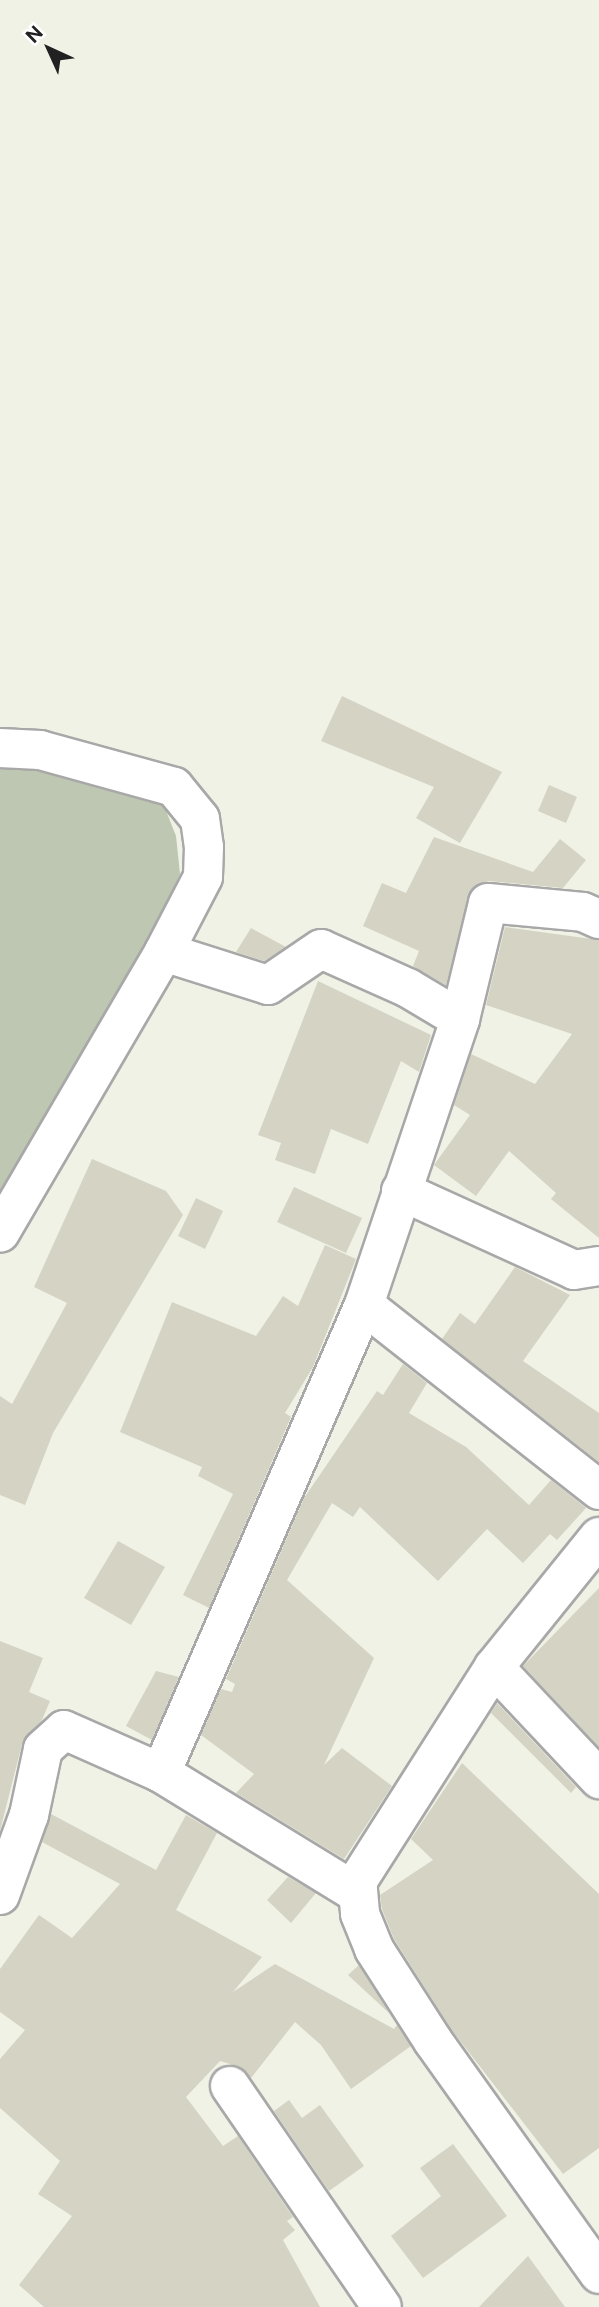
<!DOCTYPE html>
<html>
<head>
<meta charset="utf-8">
<style>
  body { margin:0 }
  #map { position:relative; width:599px; height:2307px; overflow:hidden; background:#f0f2e6; font-family:"Public Sans",sans-serif }
  div>[style] { position:absolute }
  .construction>* { inset:0; background:#bdc7b1 }
  .building>* { inset:0; background:#d5d3c3 }
  .roads { filter:drop-shadow(2px 0 #a8a8a8) drop-shadow(-2px 0 #a8a8a8) drop-shadow(0 2px #a8a8a8) drop-shadow(0 -2px #a8a8a8) }
  .minor>* { height:38px; margin:-19px; padding:0 19px; transform-origin:19px; border-radius:19px; background:#fff }
  span { translate:-50% -50%; white-space:nowrap; text-align:center; line-height:1.15; -webkit-text-stroke:5px #fff; paint-order:stroke }
  .north { position:absolute; left:14px; top:14px; width:70px; height:70px; -webkit-text-stroke:5px #fff; paint-order:stroke; rotate:315deg; font-size:19px; font-weight:700; line-height:28px; text-align:center; color:#212121 }
  .north::after { content:''; display:block; margin:auto; width:24px; height:32px; background:#212121; clip-path:polygon(50% 0,100% 100%,50% 72%,0 100%) }
</style>
</head>
<body>
<div id="map">
  <div class="construction">
    <div style="clip-path:polygon(0 765px,26px 766px,163px 803px,176px 836px,180px 874px,148px 943px,0 1204px)"></div>
  </div>
  <div class="building">
    <div style="clip-path:polygon(342px 696px,502px 772px,460px 843px,416px 818px,434px 787px,321px 741px)"></div>
    <div style="clip-path:polygon(549px 785px,577px 797px,566px 823px,538px 811px)"></div>
    <div style="clip-path:polygon(434px 837px,533px 872px,560px 839px,586px 860px,563px 888px,489px 881px,472px 888px,446px 985px,413px 966px,419px 951px,363px 926px,382px 883px,406px 893px)"></div>
    <div style="clip-path:polygon(505px 927px,599px 940px,599px 1238px,551px 1199px,556px 1193px,509px 1151px,476px 1196px,434px 1165px,470px 1115px,454px 1105px,471px 1054px,535px 1084px,572px 1034px,486px 1005px)"></div>
    <div style="clip-path:polygon(251px 928px,286px 947px,264px 961px,236px 952px)"></div>
    <div style="clip-path:polygon(318px 981px,431px 1035px,419px 1072px,401px 1061px,368px 1144px,331px 1129px,315px 1174px,275px 1160px,281px 1143px,258px 1135px)"></div>
    <div style="clip-path:polygon(92px 1159px,166px 1191px,183px 1215px,53px 1433px,25px 1505px,0 1495px,0 1396px,12px 1404px,67px 1303px,34px 1287px)"></div>
    <div style="clip-path:polygon(294px 1187px,362px 1218px,346px 1253px,277px 1222px)"></div>
    <div style="clip-path:polygon(196px 1198px,223px 1211px,205px 1249px,178px 1236px)"></div>
    <div style="clip-path:polygon(325px 1245px,356px 1259px,313px 1367px,285px 1413px,291px 1417px,209px 1608px,183px 1595px,233px 1494px,198px 1476px,202px 1467px,120px 1432px,172px 1302px,256px 1336px,283px 1296px,298px 1306px)"></div>
    <div style="clip-path:polygon(515px 1267px,570px 1295px,523px 1361px,599px 1413px,599px 1462px,442px 1339px,460px 1313px,475px 1324px)"></div>
    <div style="clip-path:polygon(403px 1364px,427px 1383px,409px 1413px,466px 1447px,529px 1505px,551px 1480px,586px 1508px,557px 1540px,550px 1534px,523px 1563px,487px 1529px,438px 1581px,360px 1507px,353px 1517px,332px 1503px,287px 1580px,374px 1658px,324px 1765px,342px 1748px,392px 1786px,344px 1859px,236px 1793px,254px 1774px,201px 1735px,221px 1689px,232px 1692px,235px 1684px,226px 1679px,304px 1498px,377px 1391px,383px 1395px)"></div>
    <div style="clip-path:polygon(118px 1541px,165px 1567px,131px 1625px,84px 1598px)"></div>
    <div style="clip-path:polygon(599px 1588px,599px 1747px,523px 1666px)"></div>
    <div style="clip-path:polygon(0 1641px,43px 1658px,29px 1692px,50px 1701px,42px 1720px,22px 1744px,0 1831px)"></div>
    <div style="clip-path:polygon(156px 1671px,179px 1677px,152px 1740px,126px 1726px)"></div>
    <div style="clip-path:polygon(497px 1703px,576px 1787px,571px 1793px,491px 1713px)"></div>
    <div style="clip-path:polygon(462px 1763px,599px 1894px,599px 2148px,563px 2174px,451px 2029px,394px 1939px,382px 1909px,380px 1895px,433px 1860px,411px 1839px)"></div>
    <div style="clip-path:polygon(51px 1814px,156px 1870px,186px 1815px,217px 1833px,176px 1910px,262px 1957px,233px 1992px,275px 1964px,394px 2029px,397px 2025px,411px 2046px,351px 2089px,321px 2045px,295px 2022px,251px 2078px,240px 2067px,220px 2061px,186px 2097px,223px 2146px,238px 2136px,293px 2217px,287px 2221px,295px 2230px,283px 2240px,320px 2307px,44px 2307px,19px 2285px,72px 2216px,38px 2194px,60px 2161px,0 2108px,0 2059px,25px 2030px,0 2012px,0 1969px,39px 1915px,72px 1938px,120px 1884px,42px 1842px)"></div>
    <div style="clip-path:polygon(288px 1877px,316px 1893px,291px 1923px,267px 1900px)"></div>
    <div style="clip-path:polygon(359px 1965px,389px 2013px,348px 1975px)"></div>
    <div style="clip-path:polygon(289px 2100px,302px 2118px,320px 2105px,364px 2166px,329px 2191px,274px 2111px)"></div>
    <div style="clip-path:polygon(453px 2144px,507px 2216px,423px 2278px,391px 2236px,441px 2196px,420px 2168px)"></div>
    <div style="clip-path:polygon(528px 2256px,565px 2307px,479px 2307px)"></div>
  </div>
  <div class="roads">
    <div class="minor">
      <div style="left:0;top:748px;width:40px;rotate:2.9deg"></div>
      <div style="left:40px;top:750px;width:139px;rotate:15.4deg"></div>
      <div style="left:174px;top:787px;width:41px;rotate:50.9deg"></div>
      <div style="left:200px;top:819px;width:28px;rotate:82deg"></div>
      <div style="left:204px;top:847px;width:30px;rotate:92deg"></div>
      <div style="left:203px;top:877px;width:85px;rotate:117.5deg"></div>
      <div style="left:164px;top:952px;width:325px;rotate:120.3deg"></div>
      <div style="left:460px;top:1019px;width:119px;rotate:-76.4deg"></div>
      <div style="left:488px;top:903px;width:95px;rotate:5.4deg"></div>
      <div style="left:583px;top:912px;width:17px;rotate:24deg"></div>
      <div style="left:401px;top:1191px;width:190px;rotate:24.5deg"></div>
      <div style="left:574px;top:1270px;width:25px;rotate:-9deg"></div>
      <div style="left:364px;top:1305px;width:299px;rotate:38.2deg"></div>
      <div style="left:599px;top:1537px;width:167px;rotate:128.9deg"></div>
      <div style="left:494px;top:1667px;width:264px;rotate:122.5deg"></div>
      <div style="left:352px;top:1890px;width:6px"></div>
      <div style="left:358px;top:1890px;width:24px;rotate:85deg"></div>
      <div style="left:360px;top:1914px;width:38px;rotate:68deg"></div>
      <div style="left:374px;top:1949px;width:109px;rotate:57.3deg"></div>
      <div style="left:433px;top:2041px;width:286px;rotate:54.5deg"></div>
      <div style="left:494px;top:1667px;width:154px;rotate:46.8deg"></div>
      <div style="left:161px;top:1773px;width:510px;rotate:-66.55deg"></div>
      <div style="left:364px;top:1305px;width:302px;rotate:-71.4deg"></div>
      <div style="left:460px;top:1019px;width:61px;rotate:-149.2deg"></div>
      <div style="left:408px;top:988px;width:95px;rotate:-155.9deg"></div>
      <div style="left:321px;top:949px;width:64px;rotate:145.8deg"></div>
      <div style="left:268px;top:985px;width:109px;rotate:-162.4deg"></div>
      <div style="left:0;top:1895px;width:85px;rotate:-70.1deg"></div>
      <div style="left:29px;top:1815px;width:67px;rotate:-78deg"></div>
      <div style="left:43px;top:1749px;width:28px;rotate:-42deg"></div>
      <div style="left:64px;top:1730px;width:106px;rotate:23.9deg"></div>
      <div style="left:161px;top:1773px;width:224px;rotate:31.5deg"></div>
      <div style="left:230px;top:2086px;width:268px;rotate:55.5deg"></div>
    </div>
  </div>
  <div class="north">N</div>
</div>
</body>
</html>
